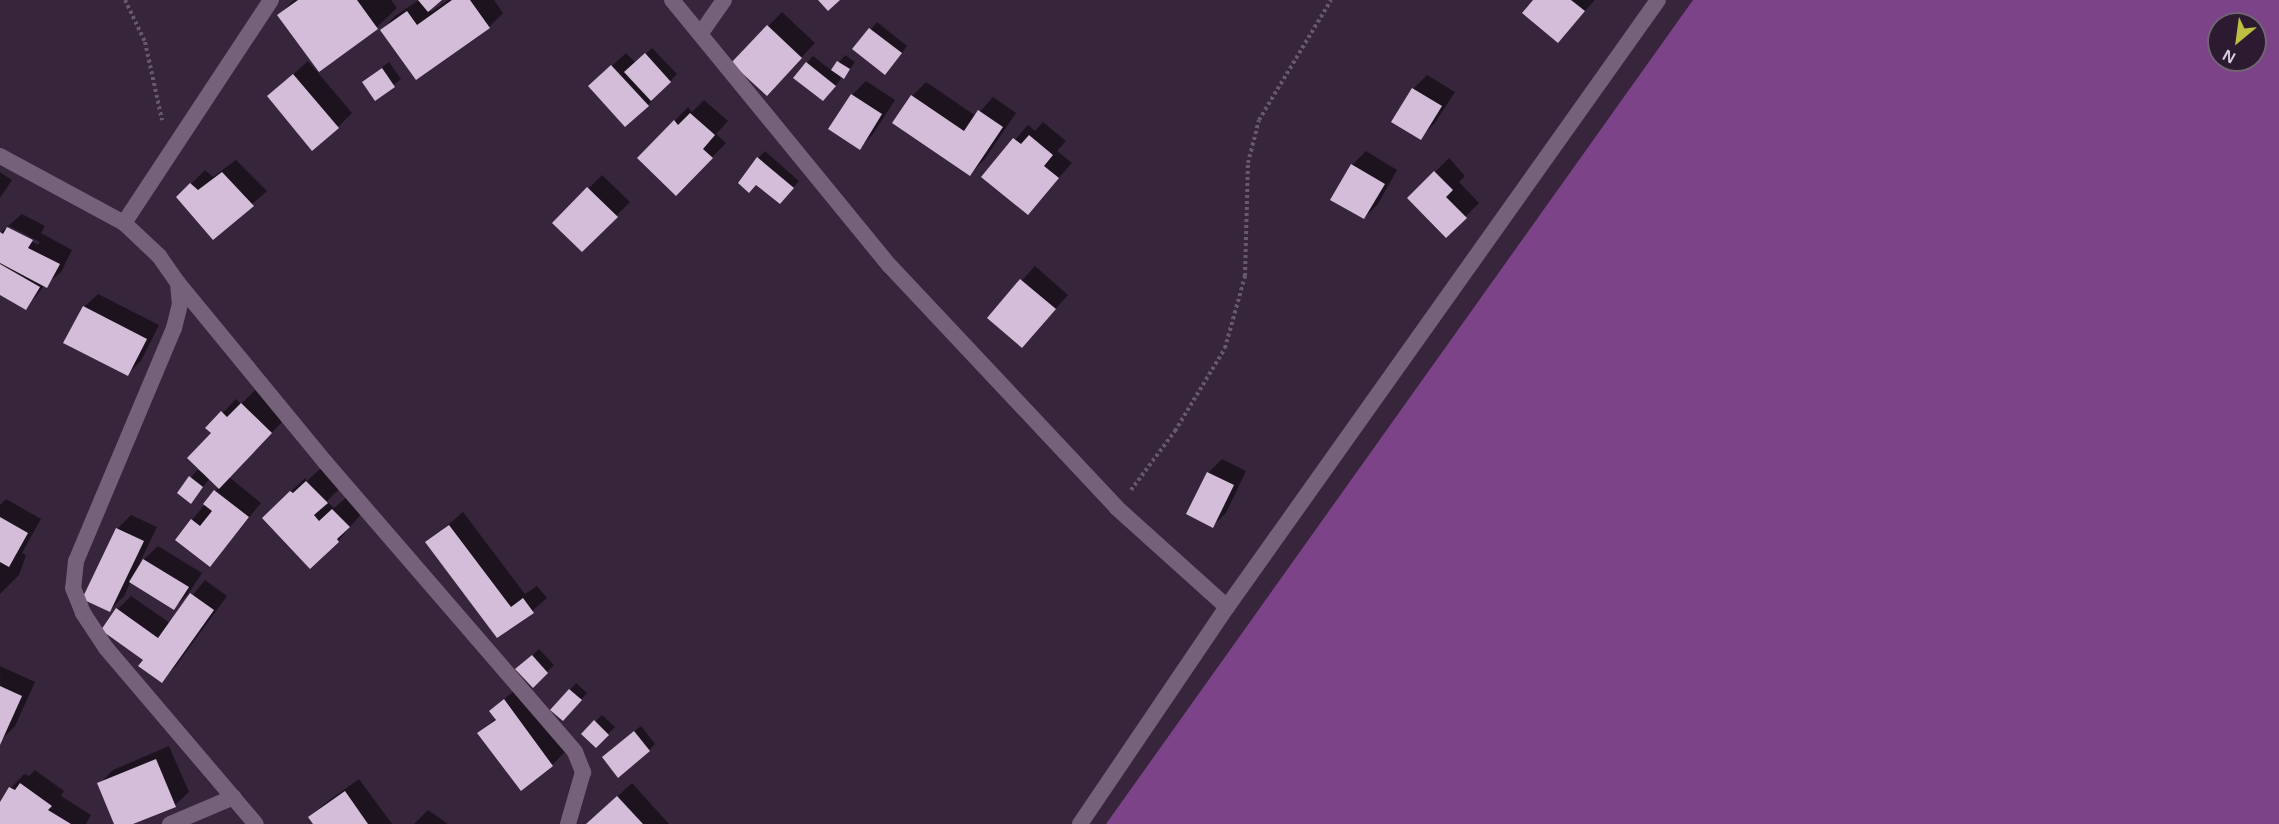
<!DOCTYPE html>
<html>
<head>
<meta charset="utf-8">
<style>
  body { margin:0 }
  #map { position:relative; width:2279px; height:824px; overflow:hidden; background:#36253b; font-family:Arial,sans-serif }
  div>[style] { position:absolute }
  .forest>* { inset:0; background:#7c4389 }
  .shadow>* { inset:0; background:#0007 }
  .building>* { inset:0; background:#d4bdd9 }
  .path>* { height:4px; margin-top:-2px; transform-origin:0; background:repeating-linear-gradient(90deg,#68586c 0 3px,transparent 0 6px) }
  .minor>* { height:16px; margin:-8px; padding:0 8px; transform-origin:8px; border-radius:8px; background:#75617a }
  span { translate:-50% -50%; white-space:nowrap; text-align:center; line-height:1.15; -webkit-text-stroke:6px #2c1b30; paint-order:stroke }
  .north { position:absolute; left:2207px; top:12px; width:60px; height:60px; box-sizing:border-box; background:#2c1b30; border:2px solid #726375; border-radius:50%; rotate:209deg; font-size:16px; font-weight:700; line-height:24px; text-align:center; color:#dacedc }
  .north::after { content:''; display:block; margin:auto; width:21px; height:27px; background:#bebf42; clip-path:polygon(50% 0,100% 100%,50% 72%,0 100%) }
</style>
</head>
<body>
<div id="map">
  <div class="forest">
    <div style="clip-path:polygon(evenodd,1693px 0,2279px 0,2279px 824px,1106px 824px,1693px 0,2219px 24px,2255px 24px,2255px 60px,2219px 60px,2219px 24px)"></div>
  </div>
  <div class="shadow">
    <div style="clip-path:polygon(294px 0,391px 0,397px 8px,377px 27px,319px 70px,279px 15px)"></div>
    <div style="clip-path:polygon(419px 0,440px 0,429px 9px,431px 12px,448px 0,494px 0,503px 13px,489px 27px,416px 78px,382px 30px,395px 16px)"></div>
    <div style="clip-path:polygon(1535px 0,1595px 0,1557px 41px)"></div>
    <div style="clip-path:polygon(782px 12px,815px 43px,780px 80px,733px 63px)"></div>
    <div style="clip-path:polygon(877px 22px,907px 46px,892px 66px,854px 49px)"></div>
    <div style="clip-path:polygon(652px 48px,677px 74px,648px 105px,604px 73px,626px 53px,636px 63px)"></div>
    <div style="clip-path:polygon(845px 55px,855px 62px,844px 77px,837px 72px,841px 79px,830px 92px,807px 63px,813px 56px,832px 71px)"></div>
    <div style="clip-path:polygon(308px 61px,352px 113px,338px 127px,269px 96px)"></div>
    <div style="clip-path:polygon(389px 62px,401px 79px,376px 99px,364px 82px)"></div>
    <div style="clip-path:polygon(1427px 75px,1455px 92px,1434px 124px,1420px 138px,1393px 121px,1413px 89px)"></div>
    <div style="clip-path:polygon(866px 81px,895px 100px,873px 134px,859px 148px,852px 95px)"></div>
    <div style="clip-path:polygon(926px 82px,976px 116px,993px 97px,1016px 113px,984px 160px,970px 174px,894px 123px,912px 96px)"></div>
    <div style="clip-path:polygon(704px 100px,728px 121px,716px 134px,726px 143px,676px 194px,639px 158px,688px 107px,692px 112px)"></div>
    <div style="clip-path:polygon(1043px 122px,1066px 141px,1057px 151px,1072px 163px,1027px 213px,983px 177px,1028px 125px,1035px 131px)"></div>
    <div style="clip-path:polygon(765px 151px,799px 181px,786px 196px,757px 183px,745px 173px)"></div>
    <div style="clip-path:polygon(1366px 151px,1397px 170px,1378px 204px,1364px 218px,1352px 165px)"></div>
    <div style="clip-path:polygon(1449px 158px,1465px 176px,1459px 182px,1479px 203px,1446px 236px,1409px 198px)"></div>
    <div style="clip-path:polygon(236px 160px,267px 191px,213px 238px,178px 197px,205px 170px,213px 177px)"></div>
    <div style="clip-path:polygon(0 172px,12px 180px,0 198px)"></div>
    <div style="clip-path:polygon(602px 175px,630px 202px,582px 250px,554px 223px)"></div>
    <div style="clip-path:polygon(evenodd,22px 214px,45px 226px,41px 233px,72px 250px,61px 272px,45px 285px,26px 308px,0 294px,0 233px,22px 214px,9px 226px,40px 242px,38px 245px,7px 228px,9px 226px)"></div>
    <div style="clip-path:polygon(1035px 266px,1068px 295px,1022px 346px,989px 317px)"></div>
    <div style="clip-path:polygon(98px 294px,159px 325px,141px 361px,127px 374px,84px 307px)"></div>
    <div style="clip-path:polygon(255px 390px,285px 419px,229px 477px,261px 503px,210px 565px,192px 520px,219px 487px,210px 478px,197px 495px,179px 493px,197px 470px,205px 474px,213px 433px,208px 428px,236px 399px,241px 404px)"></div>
    <div style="clip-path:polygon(1222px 459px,1246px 471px,1226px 513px,1212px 526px,1208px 473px)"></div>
    <div style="clip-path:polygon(321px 468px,340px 488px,327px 501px,334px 508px,347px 497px,362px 513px,338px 541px,278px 504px,305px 478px,307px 481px)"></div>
    <div style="clip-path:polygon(6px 499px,41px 519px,22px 553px,26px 555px,19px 575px,0 594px,0 505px)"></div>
    <div style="clip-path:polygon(463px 512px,525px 594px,537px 586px,547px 598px,516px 625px,427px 543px)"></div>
    <div style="clip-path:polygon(131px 515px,157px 527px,139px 564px,158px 546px,202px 573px,188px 594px,174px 608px,131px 581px,124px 596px,110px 610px,84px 598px,117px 529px)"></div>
    <div style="clip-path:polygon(205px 580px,227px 596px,175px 667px,161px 681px,145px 660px,118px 609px,131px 596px,170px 623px)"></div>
    <div style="clip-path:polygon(539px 649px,554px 665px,533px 686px,524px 663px)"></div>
    <div style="clip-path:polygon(0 666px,35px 682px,15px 726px,1px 740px)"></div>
    <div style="clip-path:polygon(576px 683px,587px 693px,570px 712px,570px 690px)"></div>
    <div style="clip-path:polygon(518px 687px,566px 751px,552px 765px,479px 734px,496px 718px,491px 711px)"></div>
    <div style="clip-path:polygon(602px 715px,615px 727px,596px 746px,583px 734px)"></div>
    <div style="clip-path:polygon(641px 726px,655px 744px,649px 750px,610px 750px)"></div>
    <div style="clip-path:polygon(169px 746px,189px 792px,175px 805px,129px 824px,116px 824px,99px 784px,113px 770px)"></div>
    <div style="clip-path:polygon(35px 770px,64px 791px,61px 796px,91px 815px,86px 824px,0 824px,0 805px,11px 788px,24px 774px,29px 776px)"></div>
    <div style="clip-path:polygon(359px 779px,392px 824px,315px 824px,310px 817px,324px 804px)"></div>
    <div style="clip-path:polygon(632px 783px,669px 824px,587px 824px,589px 823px)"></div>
    <div style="clip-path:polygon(428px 810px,448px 824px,414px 824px)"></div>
  </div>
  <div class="building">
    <div style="clip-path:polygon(298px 0,357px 0,378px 29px,319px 72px,277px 15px)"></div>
    <div style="clip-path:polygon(418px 0,442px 0,428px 12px)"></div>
    <div style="clip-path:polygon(452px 0,470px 0,490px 28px,416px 80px,380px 30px,407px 11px,417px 25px)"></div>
    <div style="clip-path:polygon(818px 0,840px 0,828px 11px)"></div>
    <div style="clip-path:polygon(1533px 0,1571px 0,1585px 11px,1558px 43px,1522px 13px)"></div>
    <div style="clip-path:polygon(767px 25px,802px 58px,767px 96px,731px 63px)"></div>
    <div style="clip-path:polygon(869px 28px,902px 53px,885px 75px,852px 49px)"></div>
    <div style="clip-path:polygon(645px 53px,671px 82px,651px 101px,624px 72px)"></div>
    <div style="clip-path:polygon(837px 61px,850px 69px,844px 79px,831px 70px)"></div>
    <div style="clip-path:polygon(806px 62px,836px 86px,823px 101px,793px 78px)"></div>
    <div style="clip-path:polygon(611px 65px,649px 106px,625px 127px,588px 86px)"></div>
    <div style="clip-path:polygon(382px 68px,395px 87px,375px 101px,362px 82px)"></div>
    <div style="clip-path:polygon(293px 74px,339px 128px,312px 151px,267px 96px)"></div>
    <div style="clip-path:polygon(1412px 88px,1442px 106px,1421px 140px,1391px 122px)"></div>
    <div style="clip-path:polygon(851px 94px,882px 114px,860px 150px,828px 129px)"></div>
    <div style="clip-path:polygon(911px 95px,964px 131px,978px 110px,1003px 127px,970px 176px,892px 123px)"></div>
    <div style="clip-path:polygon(690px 113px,715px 135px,703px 149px,713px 158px,676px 196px,637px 158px,674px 120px,678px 125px)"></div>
    <div style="clip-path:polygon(1029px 135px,1053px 155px,1044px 166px,1059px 178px,1028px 215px,981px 177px,1013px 138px,1021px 144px)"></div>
    <div style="clip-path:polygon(757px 157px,794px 188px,780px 204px,756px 185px,749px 193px,738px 183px)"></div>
    <div style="clip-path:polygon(1351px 164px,1385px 184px,1364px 219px,1330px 200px)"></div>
    <div style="clip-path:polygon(1434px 171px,1453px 190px,1446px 197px,1467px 218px,1446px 238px,1407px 198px)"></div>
    <div style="clip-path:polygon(222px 172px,254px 206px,213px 240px,176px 197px,190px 183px,198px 190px)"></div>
    <div style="clip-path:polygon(587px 187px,618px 217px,582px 252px,552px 223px)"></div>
    <div style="clip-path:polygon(7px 227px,33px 240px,28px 248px,60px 264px,47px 288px,0 263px,0 232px,3px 234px)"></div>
    <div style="clip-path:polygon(0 264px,40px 287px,26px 310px,0 295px)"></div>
    <div style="clip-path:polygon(1020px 279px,1056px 309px,1022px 348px,987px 318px)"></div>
    <div style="clip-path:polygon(83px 306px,147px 339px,128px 376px,63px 343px)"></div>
    <div style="clip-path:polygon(241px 403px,272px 433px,219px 489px,187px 458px,211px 433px,205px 428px,221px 411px,227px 417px)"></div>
    <div style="clip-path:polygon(1207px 472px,1234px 485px,1213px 528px,1186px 514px)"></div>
    <div style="clip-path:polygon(189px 476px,203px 487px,191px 504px,177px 493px)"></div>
    <div style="clip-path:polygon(306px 481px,328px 503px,314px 515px,319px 521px,332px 509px,350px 527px,337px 539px,339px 542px,310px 569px,262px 518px,290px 491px,293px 493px)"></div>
    <div style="clip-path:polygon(214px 490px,249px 517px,210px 567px,175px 540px,191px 519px,200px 526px,212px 511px,203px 504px)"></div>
    <div style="clip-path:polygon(0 517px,28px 533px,9px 567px,0 562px)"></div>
    <div style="clip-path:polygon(449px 525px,511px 607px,523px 598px,534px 613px,497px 638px,425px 542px)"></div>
    <div style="clip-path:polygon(116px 528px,144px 541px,110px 612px,82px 599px)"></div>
    <div style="clip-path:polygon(143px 559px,189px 587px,174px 610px,129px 582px)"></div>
    <div style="clip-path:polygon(190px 593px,214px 610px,162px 683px,138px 666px,143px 660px,101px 630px,116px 608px,158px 638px)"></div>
    <div style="clip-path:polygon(532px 655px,548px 673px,533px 688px,515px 669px)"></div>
    <div style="clip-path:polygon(0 686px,22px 696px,0 745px)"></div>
    <div style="clip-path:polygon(569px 689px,582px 700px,563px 721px,550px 710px)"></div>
    <div style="clip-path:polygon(504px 699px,553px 766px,521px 791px,477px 733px,496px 720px,489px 711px)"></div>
    <div style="clip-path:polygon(594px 720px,609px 735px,596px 748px,581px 734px)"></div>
    <div style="clip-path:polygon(634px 731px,650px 751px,618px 778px,602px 757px)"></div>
    <div style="clip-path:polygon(156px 759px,176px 807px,133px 824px,114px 824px,97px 783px)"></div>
    <div style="clip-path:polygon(20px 783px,52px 806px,48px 810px,71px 824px,0 824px,0 802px,9px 787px,15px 790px)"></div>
    <div style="clip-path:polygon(345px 791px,368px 824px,313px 824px,308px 817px)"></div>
    <div style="clip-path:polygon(617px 796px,643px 824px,586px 824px)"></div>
  </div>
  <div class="path">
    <div style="left:125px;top:0;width:47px;rotate:64.5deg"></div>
    <div style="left:145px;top:42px;width:80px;rotate:77.7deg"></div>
    <div style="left:1131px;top:490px;width:74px;rotate:-53.3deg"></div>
    <div style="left:1175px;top:431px;width:97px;rotate:-58.9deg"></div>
    <div style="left:1225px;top:348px;width:75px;rotate:-74.5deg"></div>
    <div style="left:1245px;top:276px;width:113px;rotate:-88.5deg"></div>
    <div style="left:1248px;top:163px;width:44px;rotate:-75.7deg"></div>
    <div style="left:1259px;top:120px;width:140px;rotate:-59deg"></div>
  </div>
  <div class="minor">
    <div style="left:672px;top:0;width:344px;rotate:50.7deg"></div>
    <div style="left:890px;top:266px;width:332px;rotate:46.8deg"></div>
    <div style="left:1117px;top:508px;width:148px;rotate:42deg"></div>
    <div style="left:701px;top:33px;width:40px;rotate:-55.1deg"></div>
    <div style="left:0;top:156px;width:141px;rotate:28.4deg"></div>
    <div style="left:124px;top:223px;width:48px;rotate:43.3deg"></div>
    <div style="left:159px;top:256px;width:33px;rotate:55deg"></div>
    <div style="left:178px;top:283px;width:21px;rotate:85deg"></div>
    <div style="left:180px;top:304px;width:25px;rotate:104deg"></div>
    <div style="left:174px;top:328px;width:253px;rotate:112.8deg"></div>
    <div style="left:76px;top:561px;width:27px;rotate:96deg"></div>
    <div style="left:73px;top:588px;width:27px;rotate:68deg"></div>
    <div style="left:83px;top:613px;width:42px;rotate:56.7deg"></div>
    <div style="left:106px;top:648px;width:231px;rotate:49.6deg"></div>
    <div style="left:124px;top:223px;width:267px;rotate:-56.6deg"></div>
    <div style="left:178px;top:283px;width:232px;rotate:50.6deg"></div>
    <div style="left:325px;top:462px;width:383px;rotate:49.2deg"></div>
    <div style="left:575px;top:752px;width:22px;rotate:68deg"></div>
    <div style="left:583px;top:772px;width:54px;rotate:106.1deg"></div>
    <div style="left:170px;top:824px;width:69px;rotate:-22.9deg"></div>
    <div style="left:1080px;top:824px;width:262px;rotate:-55.9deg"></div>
    <div style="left:1227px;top:607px;width:744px;rotate:-54.62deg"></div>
  </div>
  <div class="north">N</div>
</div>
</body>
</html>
